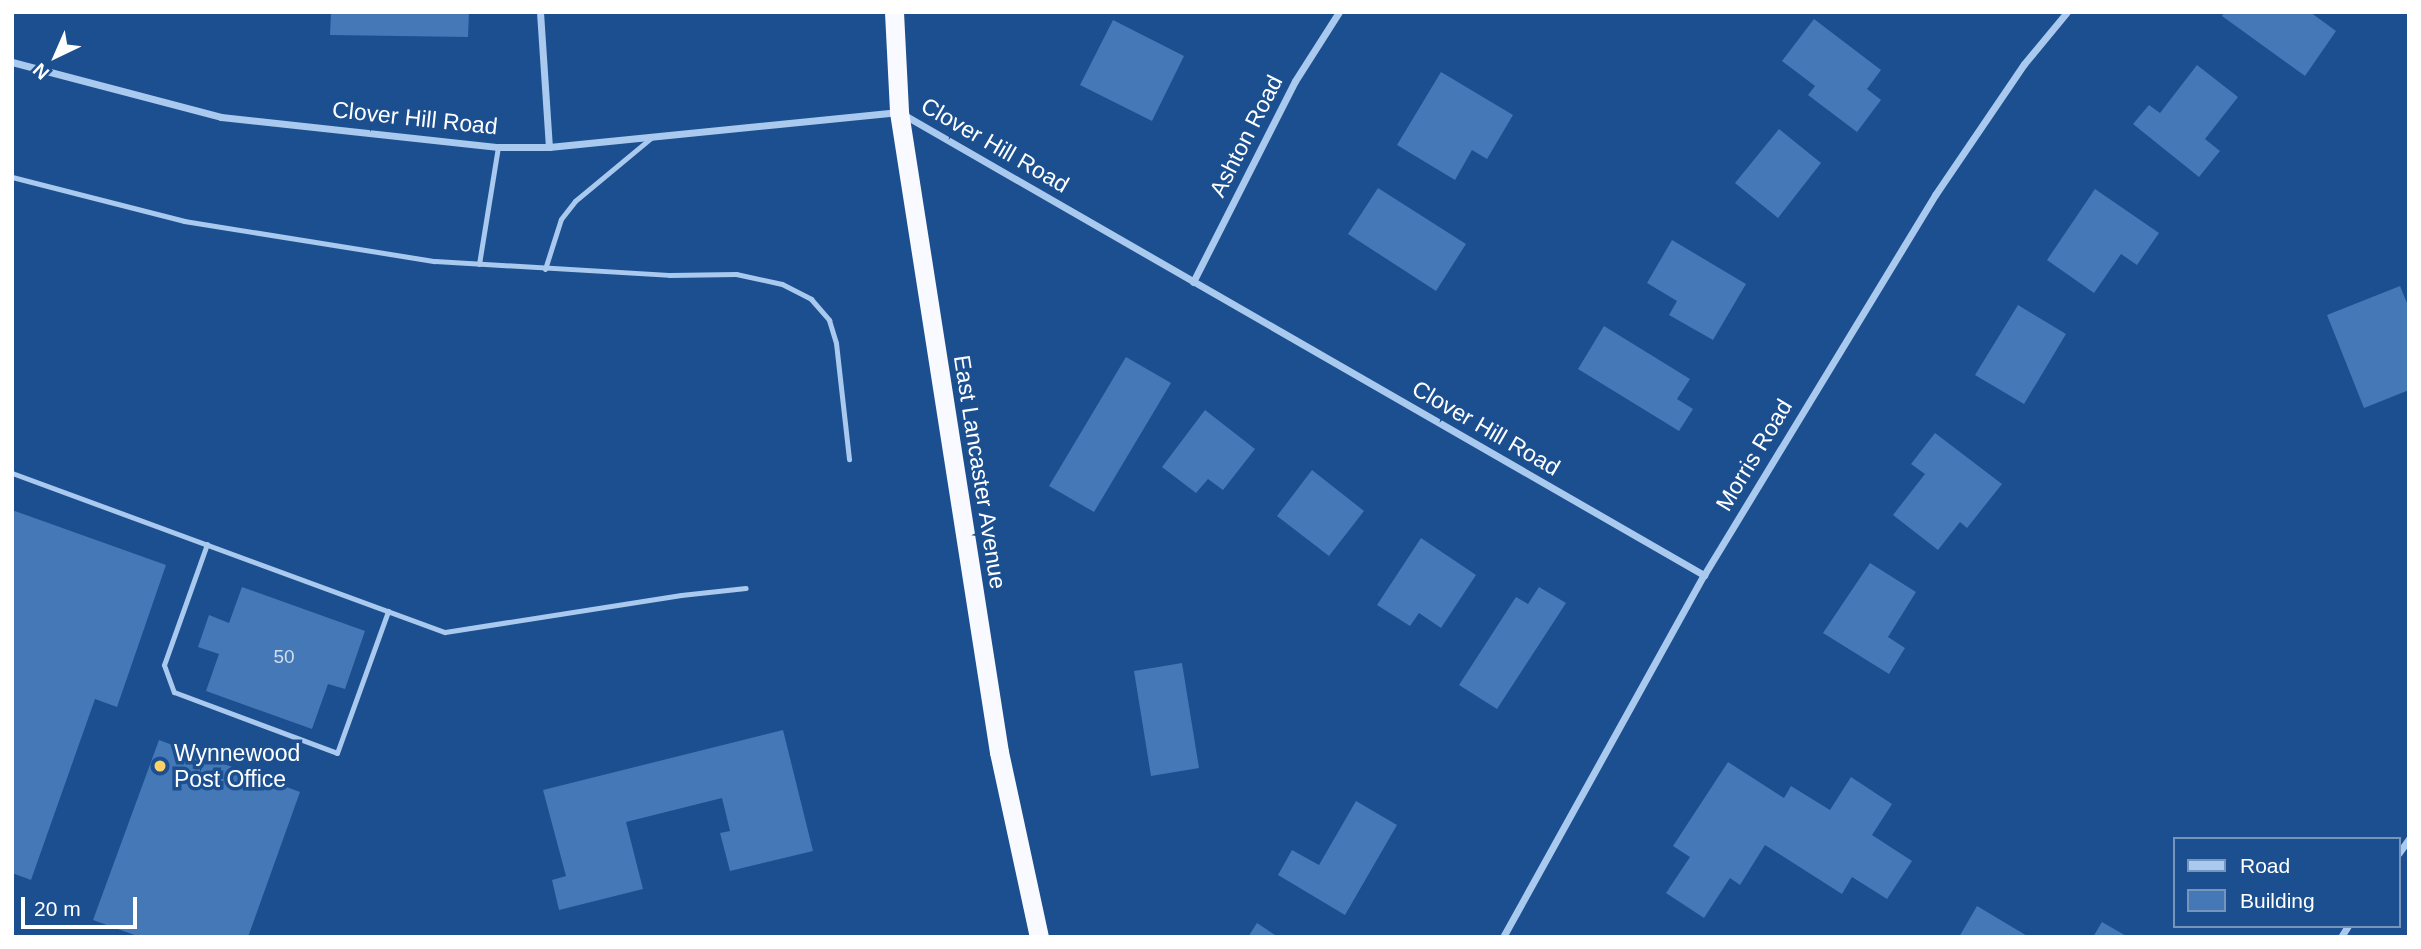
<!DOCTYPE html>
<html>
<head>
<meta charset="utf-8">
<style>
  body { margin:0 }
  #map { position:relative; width:2421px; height:949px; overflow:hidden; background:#1b4f8f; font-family:Helvetica,sans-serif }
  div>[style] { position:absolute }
  .building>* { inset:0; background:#4478b7 }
  .service>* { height:5px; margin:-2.5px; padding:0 2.5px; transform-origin:2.5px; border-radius:2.5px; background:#a9c9ee }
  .minor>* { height:7px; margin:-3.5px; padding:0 3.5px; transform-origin:3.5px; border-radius:3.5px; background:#a9c9ee }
  .trunk>* { height:19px; margin:-9.5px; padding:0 9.5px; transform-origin:9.5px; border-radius:9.5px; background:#f8faff }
  .dots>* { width:19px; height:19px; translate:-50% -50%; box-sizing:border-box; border:4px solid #1b4f8f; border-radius:50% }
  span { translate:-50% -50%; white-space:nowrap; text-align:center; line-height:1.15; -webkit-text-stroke:7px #1b4f8f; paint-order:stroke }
  .number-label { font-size:19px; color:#d0dded }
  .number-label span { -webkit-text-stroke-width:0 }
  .street-label { font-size:23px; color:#fff }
  .poi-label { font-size:23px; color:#fff }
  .left { translate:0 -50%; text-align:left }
  .frame { position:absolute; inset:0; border:14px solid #fff; pointer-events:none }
  .legend { position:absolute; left:2173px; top:837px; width:228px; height:91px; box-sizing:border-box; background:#1b4f8f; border:2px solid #7695bc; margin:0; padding:9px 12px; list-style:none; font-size:21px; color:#fff }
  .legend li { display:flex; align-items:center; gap:14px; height:35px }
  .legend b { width:35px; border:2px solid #7695bc }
  .north { position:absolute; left:21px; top:21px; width:70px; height:70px; -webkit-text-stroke:5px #1b4f8f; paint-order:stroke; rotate:224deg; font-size:19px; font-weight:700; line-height:28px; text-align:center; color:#fff }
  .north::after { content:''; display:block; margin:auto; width:24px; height:32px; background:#fff; clip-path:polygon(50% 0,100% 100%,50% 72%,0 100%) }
  .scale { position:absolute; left:21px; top:897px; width:116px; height:32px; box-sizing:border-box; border:4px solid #fff; border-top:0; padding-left:9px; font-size:21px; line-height:24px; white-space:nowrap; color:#fff; -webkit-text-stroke:5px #1b4f8f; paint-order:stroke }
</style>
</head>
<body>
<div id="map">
  <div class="building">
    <div style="clip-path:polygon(331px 12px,469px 12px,468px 37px,330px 35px)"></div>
    <div style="clip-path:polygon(2224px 12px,2310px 12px,2336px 31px,2305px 76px,2222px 16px)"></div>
    <div style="clip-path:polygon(1814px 19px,1881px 70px,1867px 89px,1881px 100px,1857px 132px,1808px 95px,1815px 86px,1782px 61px)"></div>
    <div style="clip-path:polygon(1113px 20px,1184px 56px,1152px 121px,1080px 85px)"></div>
    <div style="clip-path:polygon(2197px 65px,2238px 97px,2205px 139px,2220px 151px,2199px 177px,2133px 124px,2149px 105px,2160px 113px)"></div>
    <div style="clip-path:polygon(1441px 72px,1513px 115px,1487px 159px,1472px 150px,1455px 180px,1397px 145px)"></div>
    <div style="clip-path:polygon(1779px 129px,1821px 163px,1778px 218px,1735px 183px)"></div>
    <div style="clip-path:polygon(1378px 188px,1466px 244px,1436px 291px,1348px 234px)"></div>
    <div style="clip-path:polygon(2095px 189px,2159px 233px,2137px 265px,2121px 254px,2094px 293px,2047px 260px)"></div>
    <div style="clip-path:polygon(1672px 240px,1746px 284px,1713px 340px,1669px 315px,1677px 301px,1647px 283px)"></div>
    <div style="clip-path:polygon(2400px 286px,2409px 308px,2409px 390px,2364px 408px,2327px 315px)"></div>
    <div style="clip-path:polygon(2018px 305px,2066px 334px,2024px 404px,1975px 375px)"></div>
    <div style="clip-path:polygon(1604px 326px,1690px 379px,1677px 399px,1693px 409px,1679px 431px,1578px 369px)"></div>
    <div style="clip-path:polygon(1126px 357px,1171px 383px,1094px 512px,1049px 486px)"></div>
    <div style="clip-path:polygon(1205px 410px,1255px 449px,1223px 490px,1208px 479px,1196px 493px,1162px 467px)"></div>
    <div style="clip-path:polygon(1935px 433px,2002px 484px,1967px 528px,1960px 522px,1938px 550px,1893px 515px,1925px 474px,1911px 464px)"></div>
    <div style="clip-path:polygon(1312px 470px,1364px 511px,1329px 556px,1277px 516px)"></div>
    <div style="clip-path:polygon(12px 510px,166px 565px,117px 707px,95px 699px,31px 880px,12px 873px)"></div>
    <div style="clip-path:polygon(1421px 538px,1476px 575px,1441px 628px,1419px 613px,1410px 626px,1377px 605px)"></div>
    <div style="clip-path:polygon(1870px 563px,1916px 592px,1888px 637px,1905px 648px,1889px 674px,1823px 633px)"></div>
    <div style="clip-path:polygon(242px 587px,365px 631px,345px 689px,328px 684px,312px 729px,206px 691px,219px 654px,198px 647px,209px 615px,229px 623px)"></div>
    <div style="clip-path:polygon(1539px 587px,1566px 603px,1497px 709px,1459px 685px,1516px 597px,1528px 604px)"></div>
    <div style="clip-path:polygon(1182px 663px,1199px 768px,1151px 776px,1134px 671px)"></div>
    <div style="clip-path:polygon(783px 730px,813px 851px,730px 871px,720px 833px,730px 831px,722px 798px,626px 822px,643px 889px,559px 910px,552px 880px,566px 876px,543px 790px)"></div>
    <div style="clip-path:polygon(159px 740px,300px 792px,248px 937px,140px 937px,93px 920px)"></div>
    <div style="clip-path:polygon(1728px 762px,1784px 798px,1791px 786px,1830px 810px,1851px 777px,1892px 804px,1872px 835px,1912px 861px,1887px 899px,1852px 877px,1842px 894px,1765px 845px,1740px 885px,1730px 878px,1704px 918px,1666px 893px,1690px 857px,1673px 846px)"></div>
    <div style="clip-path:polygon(1356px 801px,1397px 825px,1345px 915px,1278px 875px,1292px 850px,1319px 865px)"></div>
    <div style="clip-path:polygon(1977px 906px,2029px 937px,1959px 937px)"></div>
    <div style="clip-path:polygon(2102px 922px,2128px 937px,2093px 937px)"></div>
    <div style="clip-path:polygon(1257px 923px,1278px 937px,1248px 937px)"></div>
  </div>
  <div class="service">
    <div style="left:12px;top:177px;width:178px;rotate:14.3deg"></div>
    <div style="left:184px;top:221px;width:254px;rotate:9.1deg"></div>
    <div style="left:435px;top:261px;width:234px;rotate:3.4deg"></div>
    <div style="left:669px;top:275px;width:67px;rotate:-0.9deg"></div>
    <div style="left:736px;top:274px;width:47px;rotate:12.3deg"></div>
    <div style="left:782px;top:284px;width:33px;rotate:27deg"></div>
    <div style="left:811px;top:299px;width:28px;rotate:49deg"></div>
    <div style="left:829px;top:320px;width:24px;rotate:73deg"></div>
    <div style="left:836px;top:343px;width:117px;rotate:83.6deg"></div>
    <div style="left:479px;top:264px;width:119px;rotate:-80.8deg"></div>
    <div style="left:545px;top:269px;width:52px;rotate:-72.3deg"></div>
    <div style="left:561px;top:219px;width:23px;rotate:-52deg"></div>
    <div style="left:575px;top:201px;width:100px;rotate:-39.7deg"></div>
    <div style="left:12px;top:473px;width:461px;rotate:20.2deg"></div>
    <div style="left:445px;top:632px;width:239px;rotate:-8.9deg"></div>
    <div style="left:681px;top:595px;width:65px;rotate:-6.1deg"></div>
    <div style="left:207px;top:544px;width:128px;rotate:109.6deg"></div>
    <div style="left:164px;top:665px;width:29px;rotate:70deg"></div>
    <div style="left:174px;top:692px;width:174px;rotate:20.5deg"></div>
    <div style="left:337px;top:753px;width:151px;rotate:-70.2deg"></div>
    <div style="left:780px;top:937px;width:11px"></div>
  </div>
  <div class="minor">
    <div style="left:540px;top:12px;width:135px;rotate:86.2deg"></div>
    <div style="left:12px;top:62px;width:216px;rotate:14.7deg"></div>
    <div style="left:221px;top:117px;width:279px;rotate:6.2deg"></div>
    <div style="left:498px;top:147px;width:51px"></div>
    <div style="left:549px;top:147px;width:352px;rotate:-5.7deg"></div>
    <div style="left:899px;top:112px;width:929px;rotate:29.91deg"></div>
    <div style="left:1193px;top:282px;width:225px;rotate:-63.1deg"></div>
    <div style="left:1295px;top:81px;width:82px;rotate:-57.5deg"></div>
    <div style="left:2398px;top:854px;width:19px;rotate:-54deg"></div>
    <div style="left:1503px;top:937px;width:414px;rotate:-61deg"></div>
    <div style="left:1704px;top:575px;width:445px;rotate:-58.7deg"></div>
    <div style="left:1935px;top:195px;width:158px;rotate:-55.8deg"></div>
    <div style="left:2024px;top:64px;width:67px;rotate:-50.4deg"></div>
    <div style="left:2341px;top:937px;width:13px;rotate:-58deg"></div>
  </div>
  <div class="trunk">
    <div style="left:894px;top:12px;width:100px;rotate:87.1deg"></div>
    <div style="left:899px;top:112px;width:648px;rotate:81.12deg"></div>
    <div style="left:999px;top:752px;width:189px;rotate:77.8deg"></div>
  </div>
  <div class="dots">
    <div style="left:160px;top:766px;background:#ffd166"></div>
  </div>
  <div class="number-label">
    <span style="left:284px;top:657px">50</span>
  </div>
  <div class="street-label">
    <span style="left:415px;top:118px;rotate:6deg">Clover Hill Road</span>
    <span style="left:1246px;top:136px;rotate:-63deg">Ashton Road</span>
    <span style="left:995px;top:145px;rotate:30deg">Clover Hill Road</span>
    <span style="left:1486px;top:428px;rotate:30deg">Clover Hill Road</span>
    <span style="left:1754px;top:455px;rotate:-59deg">Morris Road</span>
    <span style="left:980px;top:472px;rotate:81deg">East Lancaster Avenue</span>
  </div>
  <div class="poi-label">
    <span class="left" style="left:174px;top:766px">Wynnewood<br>Post Office</span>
  </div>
  <div class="frame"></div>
  <ul class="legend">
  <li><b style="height:9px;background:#a9c9ee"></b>Road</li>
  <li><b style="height:19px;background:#4478b7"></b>Building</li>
  </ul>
  <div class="north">N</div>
  <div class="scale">20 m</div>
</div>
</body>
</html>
